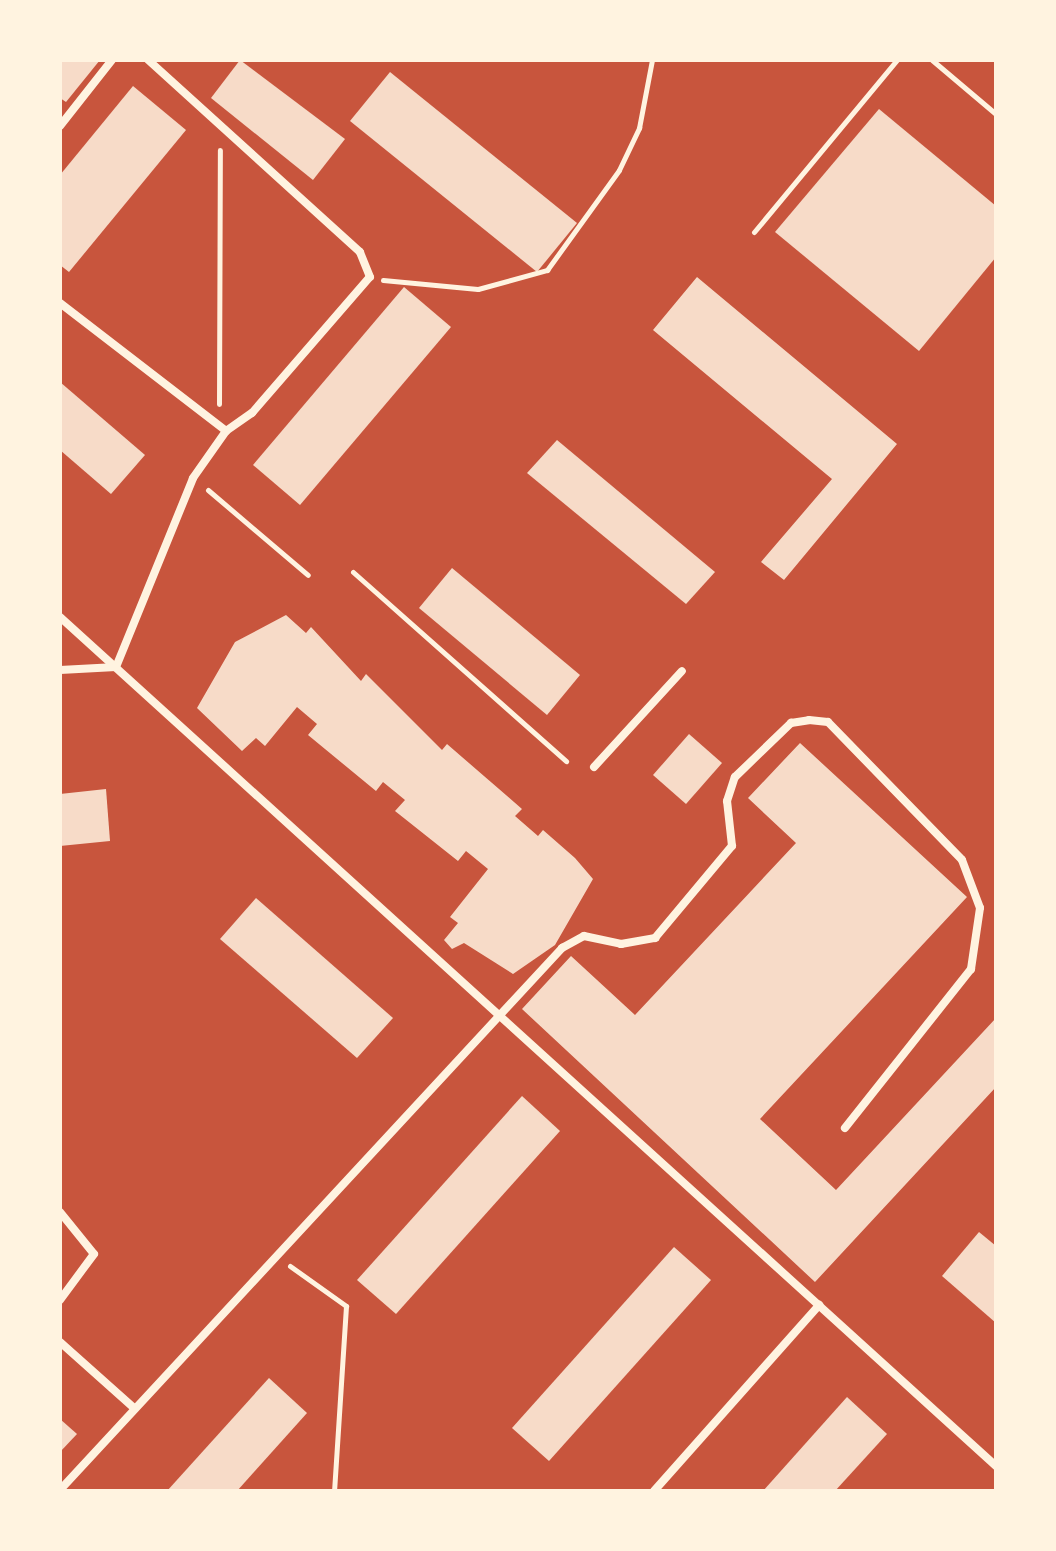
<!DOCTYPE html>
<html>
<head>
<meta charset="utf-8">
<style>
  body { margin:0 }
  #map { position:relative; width:1056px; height:1551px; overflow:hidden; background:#c8553d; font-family:"PT Sans",sans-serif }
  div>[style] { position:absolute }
  .building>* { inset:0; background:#f7dbc8 }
  .path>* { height:5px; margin:-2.5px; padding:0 2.5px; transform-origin:2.5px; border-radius:2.5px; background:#fff3e0 }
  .service>* { height:8px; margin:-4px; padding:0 4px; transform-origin:4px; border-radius:4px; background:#fff3e0 }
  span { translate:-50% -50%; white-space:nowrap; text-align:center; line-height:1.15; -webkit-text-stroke:8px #fff3e0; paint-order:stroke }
  .frame { position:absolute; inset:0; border:62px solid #fff3e0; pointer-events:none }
</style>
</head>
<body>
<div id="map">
  <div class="building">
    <div style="clip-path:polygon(60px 60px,100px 60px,66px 102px,60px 98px)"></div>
    <div style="clip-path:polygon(240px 60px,345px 139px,313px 180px,211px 98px)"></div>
    <div style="clip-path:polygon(390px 72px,577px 223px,537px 272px,350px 121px)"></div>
    <div style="clip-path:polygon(133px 86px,186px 130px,69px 272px,60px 265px,60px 175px)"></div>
    <div style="clip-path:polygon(879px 109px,996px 206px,996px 257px,919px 351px,775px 232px)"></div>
    <div style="clip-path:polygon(697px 277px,897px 444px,784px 580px,761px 562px,832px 479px,653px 330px)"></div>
    <div style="clip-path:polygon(404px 287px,451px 327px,300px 505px,253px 465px)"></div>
    <div style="clip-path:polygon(60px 382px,145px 455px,111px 494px,60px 450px)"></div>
    <div style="clip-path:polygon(557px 440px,715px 572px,686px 604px,527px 473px)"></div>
    <div style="clip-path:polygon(452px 568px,580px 675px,547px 715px,419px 608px)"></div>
    <div style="clip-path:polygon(286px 615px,306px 633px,311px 627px,361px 681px,366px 674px,442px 750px,447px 744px,522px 809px,515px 816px,538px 836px,543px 830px,575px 858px,593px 879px,555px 945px,513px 974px,464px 943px,452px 949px,444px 940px,458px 923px,450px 917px,488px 869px,466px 851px,458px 861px,395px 811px,405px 800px,383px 782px,376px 791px,308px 735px,317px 724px,297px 707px,265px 746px,256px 738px,242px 751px,197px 708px,235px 642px)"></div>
    <div style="clip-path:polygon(689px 734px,722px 763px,686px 804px,653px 775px)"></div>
    <div style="clip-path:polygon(800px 743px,967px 897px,760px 1119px,836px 1190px,996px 1018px,996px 1087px,815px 1282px,522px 1009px,571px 956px,635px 1015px,796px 843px,748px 798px)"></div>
    <div style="clip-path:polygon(106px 789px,110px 841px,60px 846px,60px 794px)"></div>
    <div style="clip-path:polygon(256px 898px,393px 1018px,357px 1058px,220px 939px)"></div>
    <div style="clip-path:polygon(522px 1096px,560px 1131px,396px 1314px,357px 1280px)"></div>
    <div style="clip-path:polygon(979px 1232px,996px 1246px,996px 1323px,942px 1276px)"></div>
    <div style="clip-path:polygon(674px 1247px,711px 1280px,549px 1461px,512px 1428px)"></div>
    <div style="clip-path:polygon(269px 1378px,307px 1413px,237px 1491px,167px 1491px)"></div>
    <div style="clip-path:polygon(847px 1397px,887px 1434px,835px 1491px,763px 1491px)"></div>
    <div style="clip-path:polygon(60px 1419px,77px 1434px,60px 1452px)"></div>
  </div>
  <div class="path">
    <div style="left:932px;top:60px;width:84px;rotate:40.2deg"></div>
    <div style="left:754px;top:232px;width:224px;rotate:-50.3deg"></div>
    <div style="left:383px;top:280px;width:95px;rotate:5.4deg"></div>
    <div style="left:478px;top:289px;width:72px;rotate:-15.4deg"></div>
    <div style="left:547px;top:270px;width:123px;rotate:-54.2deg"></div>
    <div style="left:619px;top:170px;width:47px;rotate:-64.5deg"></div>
    <div style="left:639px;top:128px;width:69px;rotate:-79.2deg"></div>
    <div style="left:219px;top:404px;width:254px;rotate:-89.8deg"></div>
    <div style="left:208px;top:490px;width:131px;rotate:40.4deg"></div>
    <div style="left:353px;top:572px;width:285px;rotate:41.6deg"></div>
    <div style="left:290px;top:1266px;width:69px;rotate:35.5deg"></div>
    <div style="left:346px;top:1306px;width:185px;rotate:93.7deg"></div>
  </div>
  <div class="service">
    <div style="left:60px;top:126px;width:84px;rotate:-51.8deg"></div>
    <div style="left:60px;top:303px;width:210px;rotate:37.6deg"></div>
    <div style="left:226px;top:431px;width:32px;rotate:-35deg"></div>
    <div style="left:252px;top:413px;width:180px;rotate:-49.1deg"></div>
    <div style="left:370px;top:277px;width:27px;rotate:-112deg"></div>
    <div style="left:360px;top:252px;width:286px;rotate:-137.8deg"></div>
    <div style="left:60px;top:617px;width:1264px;rotate:42.21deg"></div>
    <div style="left:60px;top:670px;width:56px;rotate:-3.1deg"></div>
    <div style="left:116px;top:667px;width:204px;rotate:-67.8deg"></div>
    <div style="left:193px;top:478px;width:57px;rotate:-54.9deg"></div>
    <div style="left:594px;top:767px;width:130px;rotate:-47.5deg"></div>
    <div style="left:60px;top:1212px;width:54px;rotate:51deg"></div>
    <div style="left:94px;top:1254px;width:57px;rotate:126.5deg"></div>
    <div style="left:60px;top:1342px;width:98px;rotate:41.7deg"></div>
    <div style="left:60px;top:1490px;width:739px;rotate:-47.19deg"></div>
    <div style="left:562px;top:948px;width:25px;rotate:-29deg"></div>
    <div style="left:584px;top:936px;width:38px;rotate:12deg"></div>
    <div style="left:621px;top:944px;width:35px;rotate:-10deg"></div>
    <div style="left:655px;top:938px;width:120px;rotate:-50.1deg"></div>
    <div style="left:732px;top:846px;width:45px;rotate:-96.3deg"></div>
    <div style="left:727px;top:801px;width:25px;rotate:-72deg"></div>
    <div style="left:735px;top:777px;width:78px;rotate:-44deg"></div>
    <div style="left:791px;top:723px;width:18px;rotate:-9deg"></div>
    <div style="left:809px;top:720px;width:19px;rotate:6deg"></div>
    <div style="left:828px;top:722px;width:192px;rotate:45.8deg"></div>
    <div style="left:962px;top:860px;width:51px;rotate:69.4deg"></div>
    <div style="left:980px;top:908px;width:62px;rotate:98.4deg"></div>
    <div style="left:971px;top:969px;width:203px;rotate:128.4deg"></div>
    <div style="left:654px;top:1491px;width:249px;rotate:-48.4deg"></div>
  </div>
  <div class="frame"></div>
</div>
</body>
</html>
